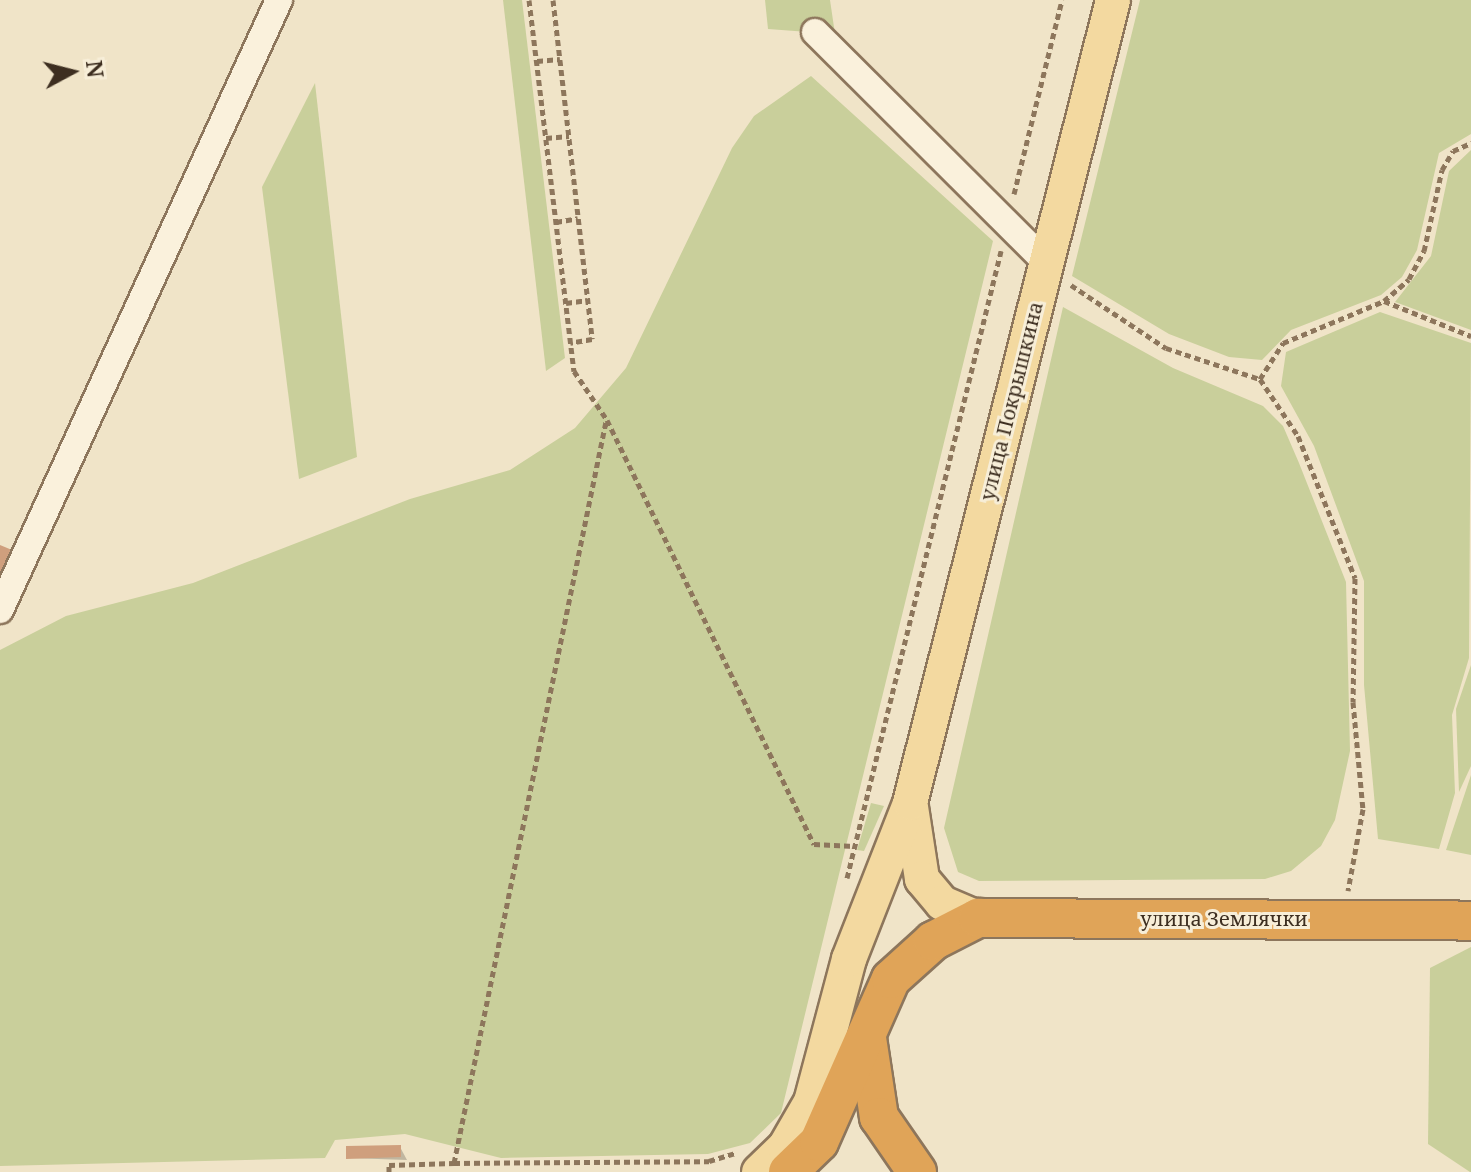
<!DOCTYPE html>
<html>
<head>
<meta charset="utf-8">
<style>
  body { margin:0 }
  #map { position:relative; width:1471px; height:1172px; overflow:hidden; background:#f0e4c8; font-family:"Noto Serif",serif }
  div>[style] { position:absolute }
  .green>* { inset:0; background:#c9cf9b }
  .shadow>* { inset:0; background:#0003 }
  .building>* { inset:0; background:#cf9f7d }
  .path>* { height:5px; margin-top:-2.5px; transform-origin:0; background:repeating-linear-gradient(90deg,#8d765c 0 6px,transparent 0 10px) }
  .roads { filter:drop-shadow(2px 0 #8d765c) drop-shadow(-2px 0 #8d765c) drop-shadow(0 2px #8d765c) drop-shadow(0 -2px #8d765c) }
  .minor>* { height:26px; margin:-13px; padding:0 13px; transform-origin:13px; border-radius:13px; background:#faf1dc }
  .major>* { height:34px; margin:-17px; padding:0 17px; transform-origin:17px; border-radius:17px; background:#f3d9a0 }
  .highway>* { height:38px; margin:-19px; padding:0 19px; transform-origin:19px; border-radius:19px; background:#e0a458 }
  span { translate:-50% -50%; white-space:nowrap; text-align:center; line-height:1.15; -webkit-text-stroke:6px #f7eed8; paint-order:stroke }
  .street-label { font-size:20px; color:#3d2e20 }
  .north { position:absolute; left:32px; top:32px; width:80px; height:80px; -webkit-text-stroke:6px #f7eed8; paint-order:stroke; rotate:83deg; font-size:22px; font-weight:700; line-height:32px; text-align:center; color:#3d2e20 }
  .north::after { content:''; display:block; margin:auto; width:28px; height:36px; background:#3d2e20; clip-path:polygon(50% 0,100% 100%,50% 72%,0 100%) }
</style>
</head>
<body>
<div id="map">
  <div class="green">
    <div style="clip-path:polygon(503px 0,522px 0,565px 358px,546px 371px)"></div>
    <div style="clip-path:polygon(765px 0,830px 0,835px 34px,768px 29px)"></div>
    <div style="clip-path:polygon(1140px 0,1471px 0,1471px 134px,1439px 153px,1417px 250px,1402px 277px,1381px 295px,1291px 330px,1262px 360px,1229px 357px,1169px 334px,1072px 276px)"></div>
    <div style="clip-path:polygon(811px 76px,993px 241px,781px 1113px,750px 1143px,708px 1154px,501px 1158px,405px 1134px,335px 1140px,325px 1158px,0 1166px,0 650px,66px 616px,193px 583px,410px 499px,510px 470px,575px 428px,626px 368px,732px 148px,754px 116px)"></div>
    <div style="clip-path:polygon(315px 83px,357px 457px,299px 479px,262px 187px)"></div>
    <div style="clip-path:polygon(1471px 150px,1471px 330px,1395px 302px,1431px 256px,1449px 171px)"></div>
    <div style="clip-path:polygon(1063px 307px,1173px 368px,1263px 406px,1283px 426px,1299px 463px,1346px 582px,1350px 751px,1335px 820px,1321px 846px,1291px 871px,1265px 879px,979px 881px,958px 872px,944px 828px)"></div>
    <div style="clip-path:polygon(1380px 312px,1471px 343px,1469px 658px,1452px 715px,1455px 793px,1439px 849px,1378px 839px,1364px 685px,1364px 581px,1314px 446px,1281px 386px,1286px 352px)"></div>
    <div style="clip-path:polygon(1471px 665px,1471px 766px,1459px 792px,1456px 709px)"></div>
    <div style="clip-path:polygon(1471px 775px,1471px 855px,1446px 850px)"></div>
    <div style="clip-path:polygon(871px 803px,884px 806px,864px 851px,857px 850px)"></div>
    <div style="clip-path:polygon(1471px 947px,1471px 1172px,1470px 1172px,1428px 1144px,1430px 968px)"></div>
  </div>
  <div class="shadow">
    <div style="clip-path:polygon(400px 1147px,407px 1160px,348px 1158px)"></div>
  </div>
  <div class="building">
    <div style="clip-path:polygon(0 545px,12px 550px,0 578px)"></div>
    <div style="clip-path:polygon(401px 1145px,401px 1157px,346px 1159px,346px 1146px)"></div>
  </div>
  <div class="path">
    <div style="left:529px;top:0;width:374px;rotate:83.1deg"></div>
    <div style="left:574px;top:371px;width:59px;rotate:56deg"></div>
    <div style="left:607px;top:420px;width:472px;rotate:64deg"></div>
    <div style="left:814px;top:844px;width:40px;rotate:2.9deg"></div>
    <div style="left:553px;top:0;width:341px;rotate:83.4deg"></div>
    <div style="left:592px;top:339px;width:22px;rotate:170deg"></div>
    <div style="left:537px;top:61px;width:23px;rotate:-5deg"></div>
    <div style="left:546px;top:138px;width:23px;rotate:-5deg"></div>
    <div style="left:1014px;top:194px;width:200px;rotate:-76.1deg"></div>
    <div style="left:556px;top:222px;width:22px;rotate:-10deg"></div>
    <div style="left:1071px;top:285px;width:114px;rotate:33.6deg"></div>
    <div style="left:1166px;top:348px;width:99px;rotate:18.3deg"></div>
    <div style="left:1260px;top:379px;width:69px;rotate:56.3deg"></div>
    <div style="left:1298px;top:436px;width:153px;rotate:68.1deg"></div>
    <div style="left:1355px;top:578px;width:124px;rotate:90.9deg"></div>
    <div style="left:1353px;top:702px;width:107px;rotate:84.7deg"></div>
    <div style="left:1363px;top:809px;width:83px;rotate:100.4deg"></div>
    <div style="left:1384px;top:301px;width:94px;rotate:21.9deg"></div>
    <div style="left:566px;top:303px;width:22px;rotate:-8deg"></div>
    <div style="left:1260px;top:379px;width:43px;rotate:-57.4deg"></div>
    <div style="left:1283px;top:343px;width:109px;rotate:-22.6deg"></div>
    <div style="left:1384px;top:301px;width:33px;rotate:-41deg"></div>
    <div style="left:1409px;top:279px;width:32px;rotate:-62deg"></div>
    <div style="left:1424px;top:251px;width:83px;rotate:-77.5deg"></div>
    <div style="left:1442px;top:170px;width:22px;rotate:-60deg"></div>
    <div style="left:1453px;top:151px;width:20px;rotate:-24deg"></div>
    <div style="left:847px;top:878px;width:646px;rotate:-76.2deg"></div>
    <div style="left:454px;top:1163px;width:757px;rotate:-78.42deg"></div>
    <div style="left:389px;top:1172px;width:7px;rotate:-90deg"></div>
    <div style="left:389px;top:1165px;width:65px;rotate:-1.8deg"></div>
    <div style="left:454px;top:1163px;width:255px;rotate:-0.4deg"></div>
    <div style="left:709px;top:1161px;width:28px;rotate:-17deg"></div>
  </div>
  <div class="roads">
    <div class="minor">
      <div style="left:815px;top:32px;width:327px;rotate:44.9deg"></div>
      <div style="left:0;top:610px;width:671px;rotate:-65.42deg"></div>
    </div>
    <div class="major">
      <div style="left:911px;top:807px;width:73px;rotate:81.3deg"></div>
      <div style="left:922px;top:879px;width:31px;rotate:50deg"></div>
      <div style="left:942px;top:903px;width:39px;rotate:23deg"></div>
      <div style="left:759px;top:1172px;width:36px;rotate:-44deg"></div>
      <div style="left:785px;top:1147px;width:52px;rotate:-60deg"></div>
      <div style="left:811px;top:1102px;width:148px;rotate:-75.1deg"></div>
      <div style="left:849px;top:959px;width:168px;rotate:-68.6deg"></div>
      <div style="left:910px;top:803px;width:828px;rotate:-75.81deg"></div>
    </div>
    <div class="highway">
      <div style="left:867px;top:1038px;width:80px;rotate:81.4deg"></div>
      <div style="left:879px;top:1117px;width:67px;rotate:55.4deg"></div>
      <div style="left:788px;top:1172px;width:43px;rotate:-44.1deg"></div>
      <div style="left:819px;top:1142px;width:178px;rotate:-66.2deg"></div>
      <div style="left:891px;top:979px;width:57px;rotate:-42.1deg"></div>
      <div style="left:933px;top:941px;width:51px;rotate:-27.1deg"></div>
      <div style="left:978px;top:918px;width:493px;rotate:0.3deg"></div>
    </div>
  </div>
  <div class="street-label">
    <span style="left:1011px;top:401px;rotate:-76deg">улица Покрышкина</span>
    <span style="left:1224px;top:918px">улица Землячки</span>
  </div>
  <div class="north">N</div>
</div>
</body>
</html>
